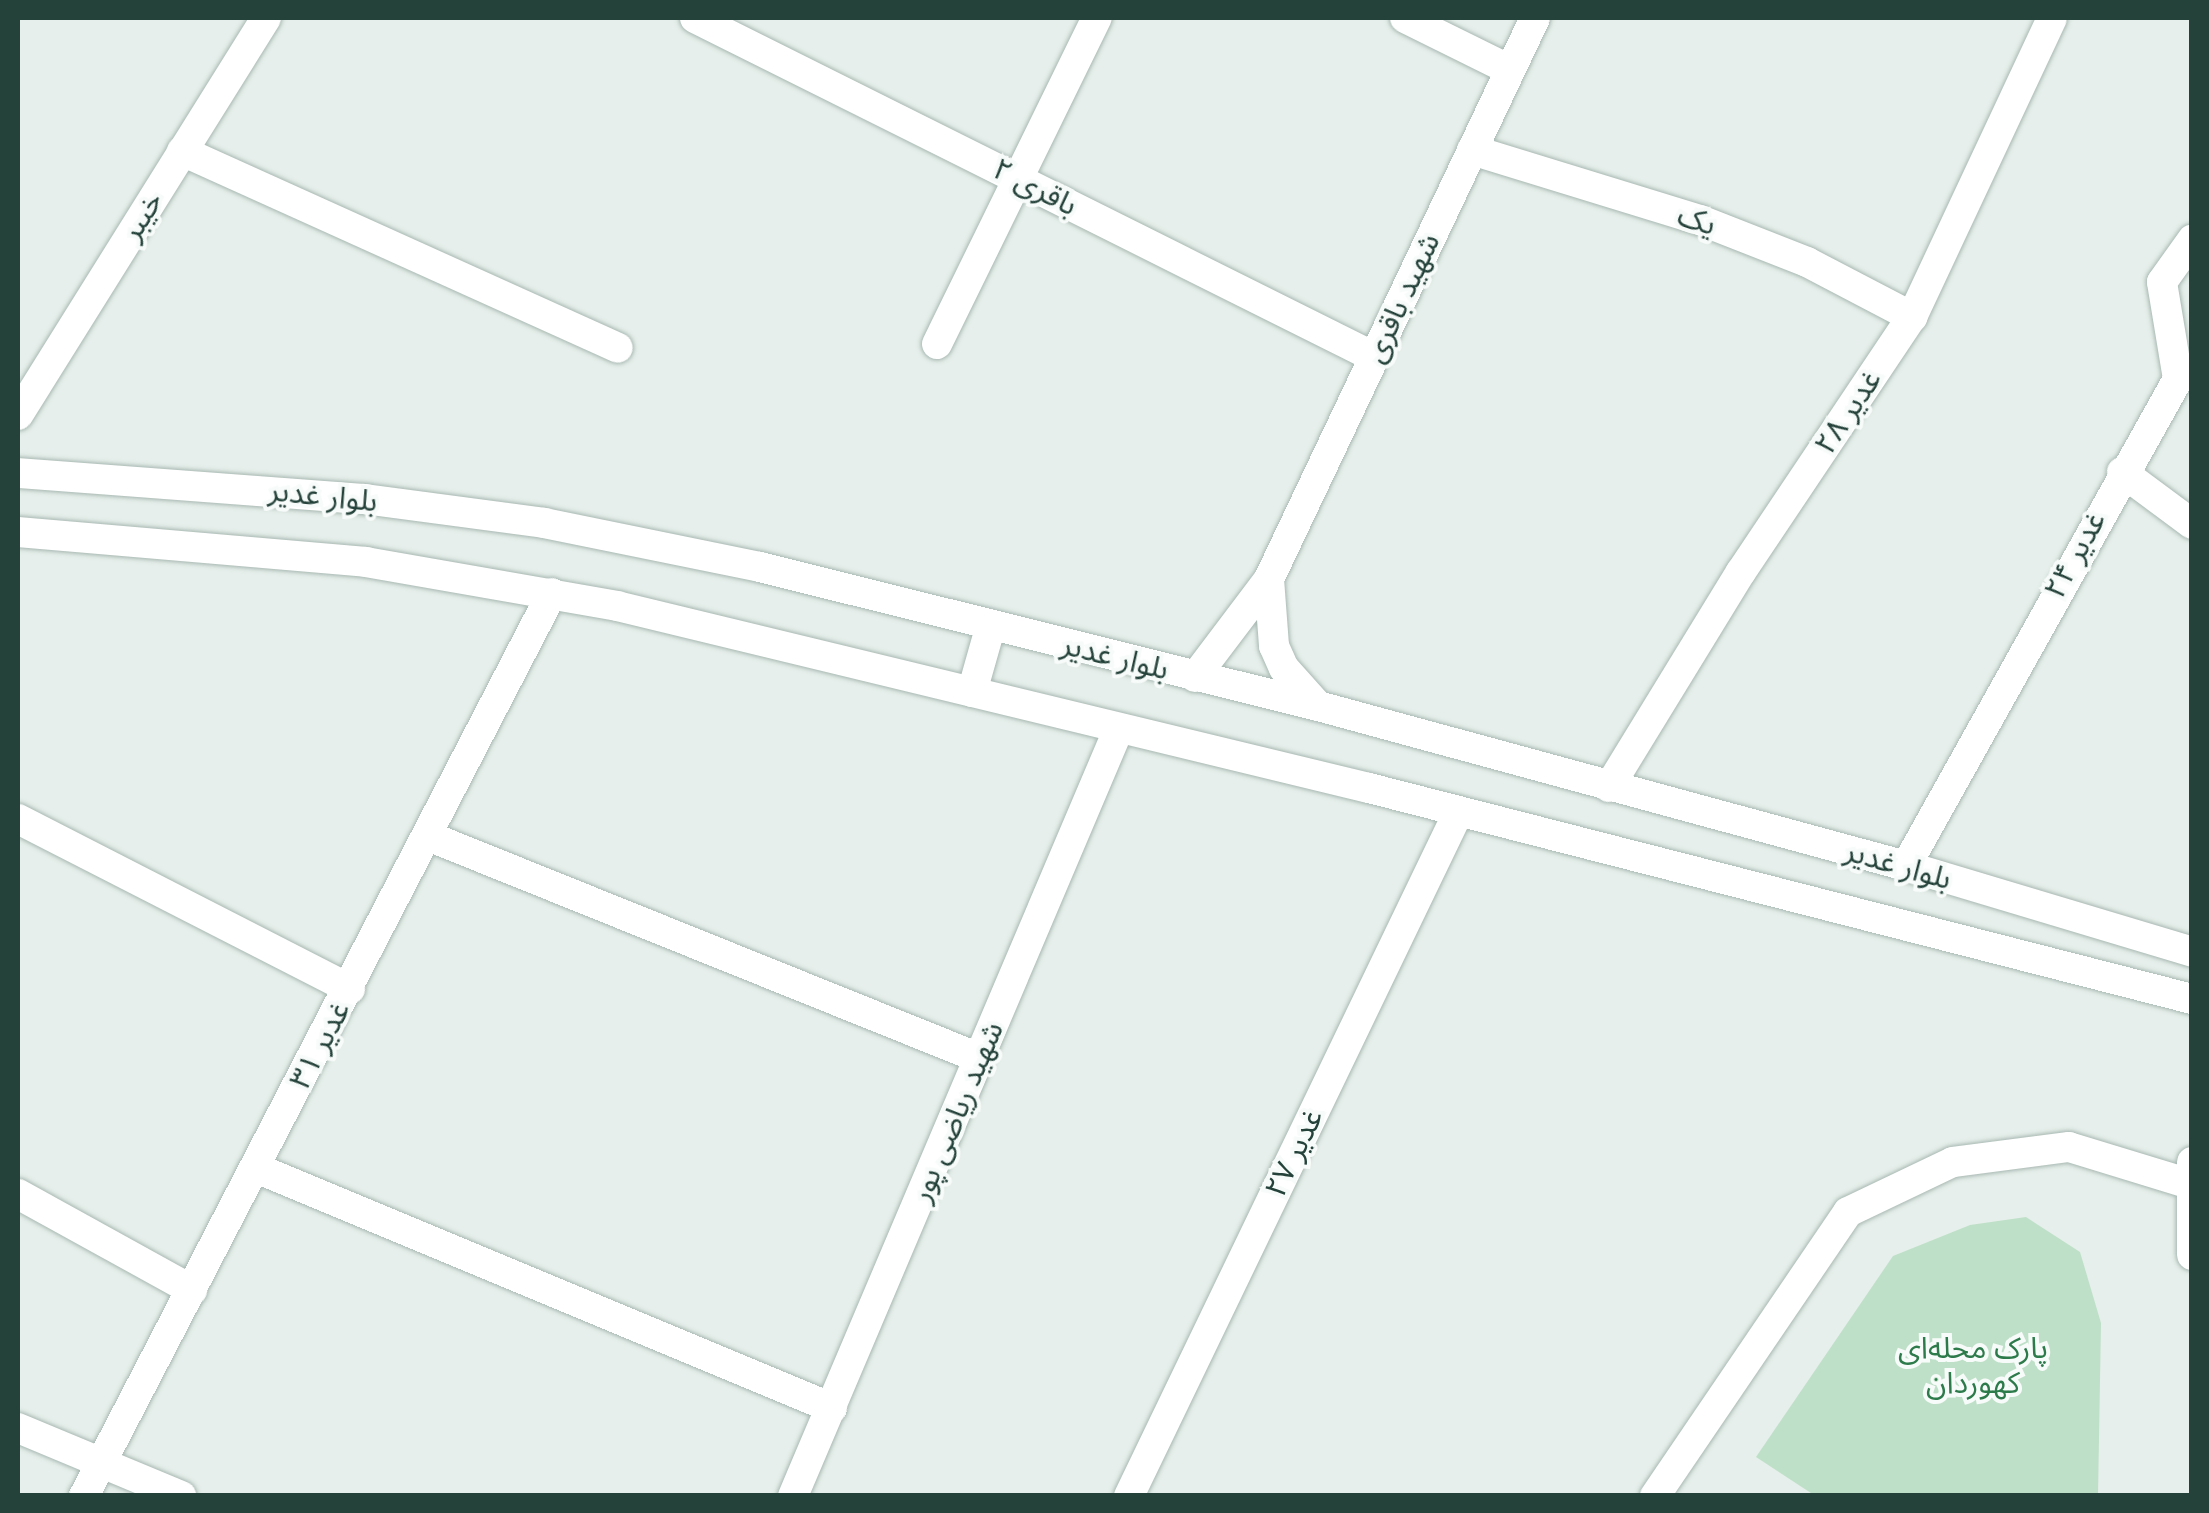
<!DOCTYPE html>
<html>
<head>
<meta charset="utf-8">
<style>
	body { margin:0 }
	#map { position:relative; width:2209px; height:1513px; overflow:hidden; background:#e6efeb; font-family:"Space Grotesk","Noto Sans Arabic",sans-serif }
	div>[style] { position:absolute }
	.green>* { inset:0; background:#bfe0c8 }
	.roads { filter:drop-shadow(0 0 2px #a8b8b2) drop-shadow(0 0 2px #a8b8b2) }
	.minor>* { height:30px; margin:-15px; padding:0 15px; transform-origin:15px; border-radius:15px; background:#fff }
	span { translate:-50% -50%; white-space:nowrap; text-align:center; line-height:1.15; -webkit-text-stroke:8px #f7fbf9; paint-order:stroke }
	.street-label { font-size:30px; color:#24423a }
	.park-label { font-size:30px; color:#2d7a4b }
	.frame { position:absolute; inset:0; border:20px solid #24423a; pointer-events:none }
</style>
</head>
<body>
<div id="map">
	<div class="green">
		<i style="clip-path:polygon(2026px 1217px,2080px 1252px,2101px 1323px,2098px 1495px,1814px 1495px,1756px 1457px,1893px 1256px,1970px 1225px)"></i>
	</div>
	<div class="roads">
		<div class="minor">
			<i style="left:695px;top:18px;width:759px;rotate:26.53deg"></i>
			<i style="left:1405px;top:18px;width:117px;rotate:26.3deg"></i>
			<i style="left:1472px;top:150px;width:239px;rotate:17.1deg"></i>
			<i style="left:1700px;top:220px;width:115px;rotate:21.4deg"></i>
			<i style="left:1807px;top:262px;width:119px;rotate:27.6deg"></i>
			<i style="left:182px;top:151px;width:478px;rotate:24.3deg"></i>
			<i style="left:937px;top:344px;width:363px;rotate:-63.9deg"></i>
			<i style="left:18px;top:415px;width:468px;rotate:-58deg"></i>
			<i style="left:2122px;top:472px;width:87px;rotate:36.6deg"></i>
			<i style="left:18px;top:473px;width:348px;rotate:4.3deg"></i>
			<i style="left:365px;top:499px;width:181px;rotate:7.6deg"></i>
			<i style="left:544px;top:523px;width:220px;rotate:11.5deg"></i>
			<i style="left:760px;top:567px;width:575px;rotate:13.99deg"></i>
			<i style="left:1318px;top:706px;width:609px;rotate:15.22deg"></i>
			<i style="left:1906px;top:866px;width:299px;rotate:16.7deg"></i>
			<i style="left:18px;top:532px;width:349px;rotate:4.9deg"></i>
			<i style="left:366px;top:562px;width:255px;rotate:9.9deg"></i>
			<i style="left:617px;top:606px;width:774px;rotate:13.61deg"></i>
			<i style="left:1369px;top:788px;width:850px;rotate:14.38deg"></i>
			<i style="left:1269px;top:579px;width:67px;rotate:85.7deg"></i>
			<i style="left:1274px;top:646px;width:24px;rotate:66deg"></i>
			<i style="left:1284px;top:668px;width:51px;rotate:48.2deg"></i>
			<i style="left:1195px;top:677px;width:123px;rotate:-52.9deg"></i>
			<i style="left:1269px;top:579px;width:621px;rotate:-64.63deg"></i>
			<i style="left:972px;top:692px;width:70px;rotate:-74.2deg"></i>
			<i style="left:1609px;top:787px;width:252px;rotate:-58.5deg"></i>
			<i style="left:1741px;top:572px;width:307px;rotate:-56.2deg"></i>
			<i style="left:1912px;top:317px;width:330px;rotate:-64.9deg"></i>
			<i style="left:18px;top:819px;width:373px;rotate:27.1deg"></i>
			<i style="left:428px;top:836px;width:594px;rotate:21.94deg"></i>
			<i style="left:1906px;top:866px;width:558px;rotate:-60.82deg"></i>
			<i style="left:2178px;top:379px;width:98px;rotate:-99.4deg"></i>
			<i style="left:2162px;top:282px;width:52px;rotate:-54.5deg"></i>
			<i style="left:2192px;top:1162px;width:93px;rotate:90deg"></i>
			<i style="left:256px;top:1168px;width:624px;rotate:22.62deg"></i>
			<i style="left:18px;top:1194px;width:199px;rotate:28.9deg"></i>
			<i style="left:18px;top:1428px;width:177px;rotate:22.6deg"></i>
			<i style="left:84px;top:1496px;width:1017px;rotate:-62.6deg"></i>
			<i style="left:793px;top:1496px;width:834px;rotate:-67deg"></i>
			<i style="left:1129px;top:1496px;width:760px;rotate:-64.28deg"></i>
			<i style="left:1655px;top:1496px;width:343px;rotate:-55.8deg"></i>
			<i style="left:1848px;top:1212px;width:116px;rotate:-25.5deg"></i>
			<i style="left:1953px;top:1162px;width:117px;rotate:-7.4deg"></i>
			<i style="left:2069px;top:1147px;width:127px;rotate:17deg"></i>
		</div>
	</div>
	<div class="street-label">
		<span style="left:1035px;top:187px;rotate:27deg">باقری ۲</span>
		<span style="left:142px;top:216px;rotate:-58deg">خیبر</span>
		<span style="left:1697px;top:220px;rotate:19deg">یک</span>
		<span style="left:1402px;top:298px;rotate:-65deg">شهید باقری</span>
		<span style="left:1848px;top:412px;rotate:-56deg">غدیر ۲۸</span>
		<span style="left:323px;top:496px;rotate:6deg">بلوار غدیر</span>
		<span style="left:2075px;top:555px;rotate:-61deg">غدیر ۲۴</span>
		<span style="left:1115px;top:657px;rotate:14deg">بلوار غدیر</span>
		<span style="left:1898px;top:865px;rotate:16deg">بلوار غدیر</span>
		<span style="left:320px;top:1045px;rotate:-62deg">غدیر ۳۱</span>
		<span style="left:957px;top:1112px;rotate:-67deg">شهید ریاضی پور</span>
		<span style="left:1294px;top:1153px;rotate:-64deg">غدیر ۲۷</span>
	</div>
	<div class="park-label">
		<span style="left:1973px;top:1365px">پارک محله‌ای<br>کهوردان</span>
	</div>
	<div class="frame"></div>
</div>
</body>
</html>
